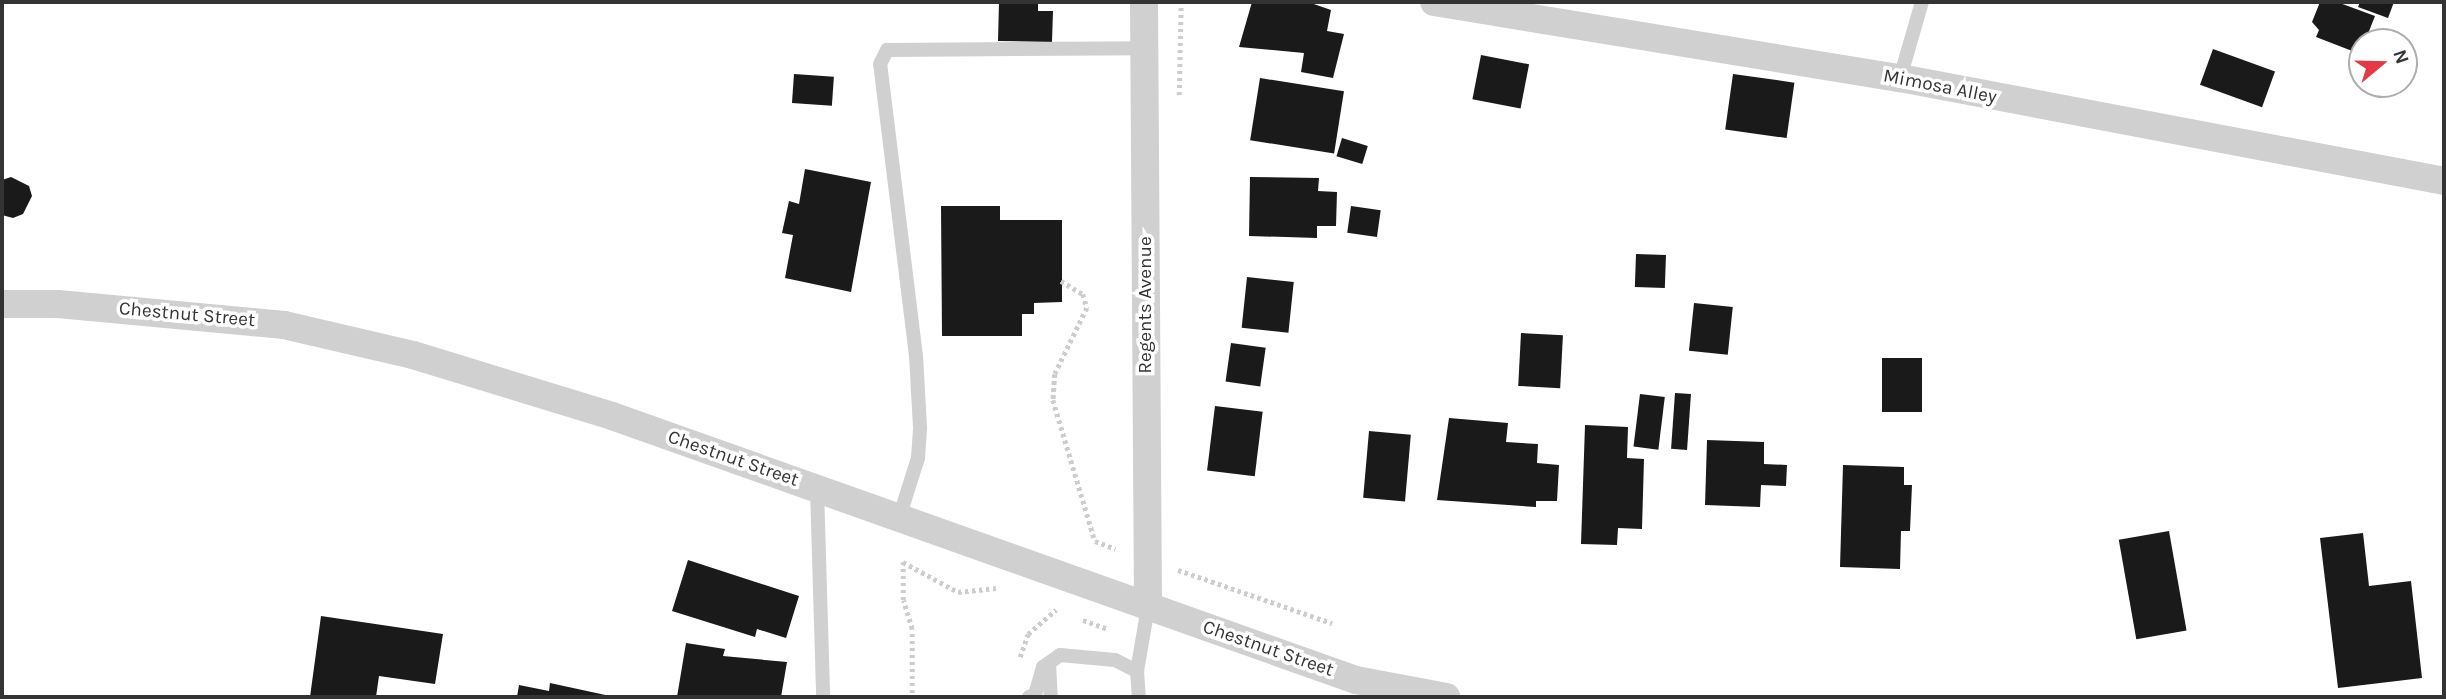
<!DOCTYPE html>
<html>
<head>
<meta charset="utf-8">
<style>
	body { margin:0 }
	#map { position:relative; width:2446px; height:699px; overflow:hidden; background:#fff; font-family:Karla,sans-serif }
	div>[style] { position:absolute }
	.building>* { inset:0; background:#1a1a1a; transform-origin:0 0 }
	.path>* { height:4.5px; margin-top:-2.25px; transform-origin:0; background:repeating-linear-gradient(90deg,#cdcdcd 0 3.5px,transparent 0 7px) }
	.service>* { height:14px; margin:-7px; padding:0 7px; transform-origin:7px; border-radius:7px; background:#d0d0d0 }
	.minor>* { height:28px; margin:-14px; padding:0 14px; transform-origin:14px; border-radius:14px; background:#d0d0d0 }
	span { translate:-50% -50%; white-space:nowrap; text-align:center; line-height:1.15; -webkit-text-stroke:7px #fff; paint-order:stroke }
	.street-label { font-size:19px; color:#333 }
	.frame { position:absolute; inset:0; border:4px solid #333; pointer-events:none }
	.north { position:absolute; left:2348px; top:28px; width:70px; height:70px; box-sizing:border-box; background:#fff; border:2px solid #adadad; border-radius:50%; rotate:71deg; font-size:19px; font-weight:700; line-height:28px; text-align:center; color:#333 }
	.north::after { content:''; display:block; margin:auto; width:24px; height:32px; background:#e63946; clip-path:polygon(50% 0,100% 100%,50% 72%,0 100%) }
</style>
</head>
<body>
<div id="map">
	<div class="building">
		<i style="clip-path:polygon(999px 2px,1038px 2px,1038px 11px,1053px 11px,1052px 42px,998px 41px)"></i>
		<i style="clip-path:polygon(1252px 2px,1308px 2px,1331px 10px,1327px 31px,1344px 34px,1333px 78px,1301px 72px,1304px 53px,1239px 47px)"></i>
		<i style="clip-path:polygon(2320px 2px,2337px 2px,2375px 16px,2360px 54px,2316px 37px,2319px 30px,2312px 22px)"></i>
		<i style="clip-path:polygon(2360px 2px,2394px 2px,2388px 18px,2358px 7px)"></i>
		<i style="left:2213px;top:49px;width:66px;height:38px;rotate:20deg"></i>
		<i style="left:1481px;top:55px;width:49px;height:45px;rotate:11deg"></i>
		<i style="left:794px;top:74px;width:40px;height:29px;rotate:4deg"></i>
		<i style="left:1733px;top:74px;width:62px;height:56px;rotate:8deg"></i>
		<i style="left:1260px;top:78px;width:85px;height:63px;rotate:9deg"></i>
		<i style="left:1342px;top:138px;width:27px;height:19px;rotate:17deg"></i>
		<i style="clip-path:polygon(805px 169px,871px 182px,851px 292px,785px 278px,793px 235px,782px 233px,789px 201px,799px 204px)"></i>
		<i style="clip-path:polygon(11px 177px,29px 186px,32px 196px,23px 214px,13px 218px,2px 215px,2px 180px)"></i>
		<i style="clip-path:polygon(1250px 177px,1319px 178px,1318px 191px,1337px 192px,1336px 226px,1317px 226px,1317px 238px,1249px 236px)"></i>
		<i style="clip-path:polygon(941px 206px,1000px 206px,1000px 220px,1062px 220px,1062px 302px,1034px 303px,1034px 314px,1022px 314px,1022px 336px,942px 336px)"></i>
		<i style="left:1351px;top:206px;width:30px;height:27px;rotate:8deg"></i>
		<i style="left:1636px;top:254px;width:30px;height:33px;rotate:2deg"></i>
		<i style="left:1247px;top:277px;width:47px;height:51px;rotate:6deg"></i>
		<i style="left:1694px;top:303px;width:39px;height:48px;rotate:6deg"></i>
		<i style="left:1521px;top:333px;width:42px;height:53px;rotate:3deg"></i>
		<i style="left:1231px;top:343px;width:35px;height:39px;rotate:8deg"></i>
		<i style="left:1882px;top:358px;width:40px;height:54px"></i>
		<i style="left:1675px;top:393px;width:16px;height:56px;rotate:4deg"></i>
		<i style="left:1640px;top:394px;width:25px;height:53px;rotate:7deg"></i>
		<i style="left:1215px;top:406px;width:48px;height:65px;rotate:7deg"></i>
		<i style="clip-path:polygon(1449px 418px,1508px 423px,1506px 442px,1538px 444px,1537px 463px,1559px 465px,1557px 501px,1536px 501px,1536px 507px,1437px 500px)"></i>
		<i style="clip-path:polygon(1585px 425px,1628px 427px,1627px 458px,1644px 459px,1642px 529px,1618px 528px,1617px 545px,1581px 544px)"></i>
		<i style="left:1369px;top:431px;width:42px;height:67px;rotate:5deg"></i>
		<i style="clip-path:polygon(1707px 440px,1764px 442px,1764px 464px,1787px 465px,1786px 486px,1761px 485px,1760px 507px,1705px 505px)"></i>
		<i style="clip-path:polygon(1843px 465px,1904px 467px,1904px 485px,1912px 485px,1910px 531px,1901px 531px,1900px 569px,1840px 567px)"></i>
		<i style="left:2169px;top:531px;width:101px;height:51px;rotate:80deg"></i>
		<i style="clip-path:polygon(2363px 533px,2369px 586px,2411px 581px,2422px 678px,2338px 688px,2320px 538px)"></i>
		<i style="clip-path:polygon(688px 560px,799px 596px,786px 638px,757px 629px,755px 637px,672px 611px)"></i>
		<i style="clip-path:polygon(321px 616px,443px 634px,435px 684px,379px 676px,376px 697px,310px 697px)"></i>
		<i style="clip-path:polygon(686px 643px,725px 649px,723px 656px,787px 662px,781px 697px,677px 697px)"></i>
		<i style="clip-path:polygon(550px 683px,610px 696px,610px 697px,517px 697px,519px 685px,549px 691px)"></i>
	</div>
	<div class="path">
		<i style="left:1179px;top:95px;width:93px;rotate:-88.8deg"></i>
		<i style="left:1061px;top:281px;width:26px;rotate:31deg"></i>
		<i style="left:1083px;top:294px;width:15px;rotate:74deg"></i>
		<i style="left:1087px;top:308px;width:73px;rotate:115.9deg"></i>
		<i style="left:1055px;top:374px;width:26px;rotate:94deg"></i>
		<i style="left:1053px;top:400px;width:147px;rotate:73.4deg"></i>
		<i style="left:1095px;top:541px;width:22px;rotate:21deg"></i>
		<i style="left:1178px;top:570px;width:163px;rotate:19deg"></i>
		<i style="left:1083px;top:620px;width:27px;rotate:20deg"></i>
		<i style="left:1020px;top:657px;width:24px;rotate:-71deg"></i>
		<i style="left:1028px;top:634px;width:37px;rotate:-41deg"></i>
		<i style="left:912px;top:693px;width:64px;rotate:-90deg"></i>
		<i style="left:912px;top:629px;width:30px;rotate:-107deg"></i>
		<i style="left:903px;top:600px;width:38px;rotate:-90deg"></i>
		<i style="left:903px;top:562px;width:63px;rotate:28.6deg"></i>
		<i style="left:958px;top:592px;width:38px;rotate:-6deg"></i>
	</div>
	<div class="service">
		<i style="left:1900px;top:78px;width:79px;rotate:-73.9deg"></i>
		<i style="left:817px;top:489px;width:208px;rotate:88.3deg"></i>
		<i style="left:899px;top:518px;width:63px;rotate:-72.4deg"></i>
		<i style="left:918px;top:458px;width:31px;rotate:-86deg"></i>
		<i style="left:920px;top:427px;width:71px;rotate:-93.2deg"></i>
		<i style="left:916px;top:356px;width:294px;rotate:-97deg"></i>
		<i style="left:880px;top:64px;width:16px;rotate:-63deg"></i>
		<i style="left:887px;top:50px;width:257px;rotate:-0.4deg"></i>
		<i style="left:1049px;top:663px;width:34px;rotate:87deg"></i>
		<i style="left:1137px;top:671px;width:26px;rotate:86deg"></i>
		<i style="left:1029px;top:697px;width:6px;rotate:-18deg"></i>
		<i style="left:1035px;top:695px;width:29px;rotate:-74deg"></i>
		<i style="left:1043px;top:667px;width:21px;rotate:-35deg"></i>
		<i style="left:1060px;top:655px;width:55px;rotate:5.2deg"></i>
		<i style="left:1115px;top:660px;width:25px;rotate:27deg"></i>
		<i style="left:1137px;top:671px;width:65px;rotate:-80.2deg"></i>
	</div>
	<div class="minor">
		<i style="left:1144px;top:2px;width:605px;rotate:89.62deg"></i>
		<i style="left:1434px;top:2px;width:472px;rotate:9.3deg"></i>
		<i style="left:1900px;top:78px;width:554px;rotate:10.72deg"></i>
		<i style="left:2px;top:304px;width:56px"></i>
		<i style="left:58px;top:304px;width:227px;rotate:5.3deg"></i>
		<i style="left:284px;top:325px;width:132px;rotate:13.1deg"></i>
		<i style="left:413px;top:355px;width:208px;rotate:17deg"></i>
		<i style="left:612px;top:416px;width:789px;rotate:19.54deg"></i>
		<i style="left:1356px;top:680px;width:92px;rotate:10.7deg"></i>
	</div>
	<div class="street-label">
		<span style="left:1940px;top:87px;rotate:11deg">Mimosa Alley</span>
		<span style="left:1146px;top:305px;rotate:-90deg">Regents Avenue</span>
		<span style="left:187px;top:315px;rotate:5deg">Chestnut Street</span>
		<span style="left:733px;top:459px;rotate:19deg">Chestnut Street</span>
		<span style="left:1268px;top:649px;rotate:19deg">Chestnut Street</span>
	</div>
	<div class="frame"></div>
	<div class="north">N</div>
</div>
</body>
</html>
